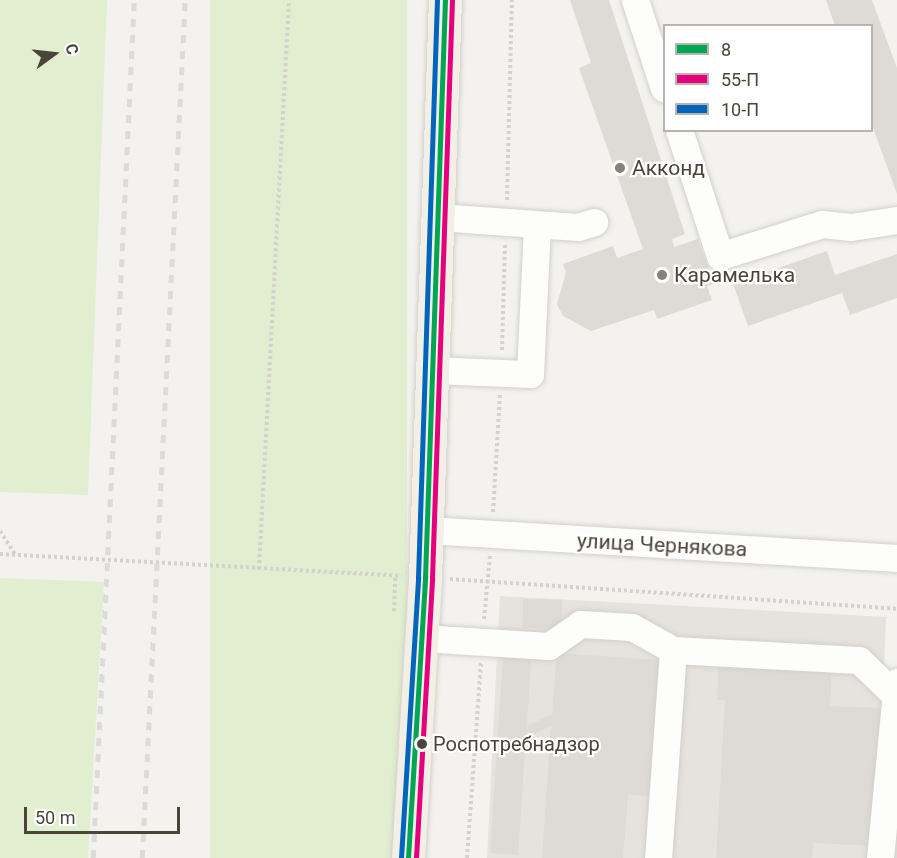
<!DOCTYPE html>
<html>
<head>
<meta charset="utf-8">
<style>
	body { margin:0 }
	#map { position:relative; width:897px; height:858px; overflow:hidden; background:#f4f2ee; font-family:Roboto,sans-serif }
	div>[style] { position:absolute }
	.industrial>* { inset:0; background:#e6e2de }
	.green>* { inset:0; background:#e1eecf; transform-origin:0 0 }
	.building>* { inset:0; background:#dedbd6; transform-origin:0 0 }
	.path>* { height:4px; margin-top:-2px; transform-origin:0; background:repeating-linear-gradient(90deg,#d3d2cc 0 3px,transparent 0 6px) }
	.roads { filter:drop-shadow(0 0 2px #d2d0cb) drop-shadow(0 0 2px #d2d0cb) }
	.minor>* { height:27px; margin:-13.5px; padding:0 13.5px; transform-origin:13.5px; border-radius:13.5px; background:#fdfdfc }
	.major>* { height:33px; margin:-16.5px; padding:0 16.5px; transform-origin:16.5px; border-radius:16.5px; background:#f2efe6 }
	.rail>* { height:4.5px; margin-top:-2.25px; transform-origin:0; background:repeating-linear-gradient(90deg,#dbdbda 0 8px,transparent 0 16px) }
	.bus-1>* { height:4.5px; margin:-2.25px; padding:0 2.25px; transform-origin:2.25px; border-radius:2.25px; background:#00a651 }
	.bus-2>* { height:4.5px; margin:-2.25px; padding:0 2.25px; transform-origin:2.25px; border-radius:2.25px; background:#e5007d }
	.bus-3>* { height:4.5px; margin:-2.25px; padding:0 2.25px; transform-origin:2.25px; border-radius:2.25px; background:#0065bd }
	.dots>* { width:16px; height:16px; translate:-50% -50%; box-sizing:border-box; border:3px solid #fff; border-radius:50% }
	span { translate:-50% -50%; white-space:nowrap; text-align:center; line-height:1.15; -webkit-text-stroke:4.5px #fff; paint-order:stroke }
	.bus-label { font-size:20px; color:#4b4439 }
	.left { translate:0 -50%; text-align:left }
	.poi-label { font-size:21px; color:#4b4439 }
	.street-label { font-size:21px; color:#4b4439 }
	.legend { position:absolute; left:663px; top:24px; width:210px; height:108px; box-sizing:border-box; background:#fff; border:2px solid #b7b4b0; margin:0; padding:8px 10px; list-style:none; font-size:18px; color:#4b4439 }
	.legend li { display:flex; align-items:center; gap:12px; height:30px }
	.legend b { width:30px; border:2px solid #b7b4b0 }
	.north { position:absolute; left:24px; top:24px; width:60px; height:60px; -webkit-text-stroke:4px #fff; paint-order:stroke; rotate:75deg; font-size:16px; font-weight:700; line-height:24px; text-align:center; color:#4b4439 }
	.north::after { content:''; display:block; margin:auto; width:21px; height:27px; background:#4b4439; clip-path:polygon(50% 0,100% 100%,50% 72%,0 100%) }
	.scale { position:absolute; left:24px; top:807px; width:156px; height:27px; box-sizing:border-box; border:3px solid #4b4439; border-top:0; padding-left:8px; font-size:18px; line-height:21px; white-space:nowrap; color:#4b4439; -webkit-text-stroke:4px #fff; paint-order:stroke }
</style>
</head>
<body>
<div id="map">
	<div class="industrial">
		<i style="clip-path:polygon(500px 596px,886px 617px,884px 669px,897px 671px,897px 858px,487px 858px)"></i>
	</div>
	<div class="green">
		<i style="clip-path:polygon(0 0,107px 0,88px 495px,0 492px)"></i>
		<i style="left:210px;top:0;width:197px;height:859px"></i>
		<i style="clip-path:polygon(0 578px,104px 582px,88px 858px,0 858px)"></i>
	</div>
	<div class="building">
		<i style="clip-path:polygon(570px 0,609px 0,685px 234px,672px 239px,674px 247px,698px 239px,714px 284px,707px 286px,712px 300px,657px 319px,654px 310px,591px 331px,563px 316px,557px 304px,566px 272px,563px 264px,613px 246px,617px 258px,643px 249px,579px 68px,591px 63px)"></i>
		<i style="clip-path:polygon(826px 0,872px 0,897px 68px,897px 194px,872px 125px,872px 26px,835px 26px)"></i>
		<i style="clip-path:polygon(827px 251px,835px 275px,897px 254px,897px 298px,850px 315px,842px 293px,748px 326px,733px 284px)"></i>
		<i style="left:523px;top:599px;width:39px;height:29px;rotate:1deg"></i>
		<i style="clip-path:polygon(557px 653px,659px 660px,649px 796px,628px 795px,623px 858px,542px 858px,551px 726px,526px 738px,518px 855px,490px 853px,503px 658px,531px 660px,527px 726px,552px 714px)"></i>
		<i style="clip-path:polygon(719px 661px,832px 667px,830px 706px,882px 708px,875px 846px,813px 843px,812px 858px,716px 858px,725px 700px,717px 700px)"></i>
	</div>
	<div class="path">
		<i style="left:507px;top:200px;width:200px;rotate:-88.6deg"></i>
		<i style="left:502px;top:350px;width:106px;rotate:-88.4deg"></i>
		<i style="left:493px;top:512px;width:118px;rotate:-86.6deg"></i>
		<i style="left:0;top:531px;width:27px;rotate:57deg"></i>
		<i style="left:0;top:554px;width:402px;rotate:3.1deg"></i>
		<i style="left:259px;top:569px;width:570px;rotate:-86.98deg"></i>
		<i style="left:450px;top:579px;width:448px;rotate:3.8deg"></i>
		<i style="left:394px;top:611px;width:35px;rotate:-88deg"></i>
		<i style="left:484px;top:619px;width:64px;rotate:-84.6deg"></i>
		<i style="left:467px;top:858px;width:196px;rotate:-85.9deg"></i>
	</div>
	<div class="roads">
		<div class="minor">
			<i style="left:635px;top:0;width:93px;rotate:71.8deg"></i>
			<i style="left:679px;top:130px;width:133px;rotate:72deg"></i>
			<i style="left:720px;top:256px;width:107px;rotate:-17.4deg"></i>
			<i style="left:822px;top:224px;width:29px;rotate:6deg"></i>
			<i style="left:851px;top:227px;width:47px;rotate:-8.7deg"></i>
			<i style="left:438px;top:217px;width:140px;rotate:4.1deg"></i>
			<i style="left:578px;top:227px;width:17px;rotate:-17deg"></i>
			<i style="left:433px;top:370px;width:97px;rotate:2.4deg"></i>
			<i style="left:530px;top:374px;width:149px;rotate:-87.3deg"></i>
			<i style="left:427px;top:530px;width:471px;rotate:3.4deg"></i>
			<i style="left:421px;top:638px;width:128px;rotate:3.6deg"></i>
			<i style="left:549px;top:646px;width:38px;rotate:-35deg"></i>
			<i style="left:580px;top:624px;width:52px;rotate:3.3deg"></i>
			<i style="left:632px;top:627px;width:47px;rotate:29.3deg"></i>
			<i style="left:673px;top:650px;width:209px;rotate:94.1deg"></i>
			<i style="left:673px;top:650px;width:186px;rotate:3.1deg"></i>
			<i style="left:859px;top:660px;width:49px;rotate:44.2deg"></i>
			<i style="left:880px;top:858px;width:177px;rotate:-84.5deg"></i>
		</div>
		<div class="major">
			<i style="left:408px;top:858px;width:281px;rotate:-86.5deg"></i>
			<i style="left:425px;top:578px;width:578px;rotate:-88.02deg"></i>
		</div>
	</div>
	<div class="rail">
		<i style="left:93px;top:858px;width:859px;rotate:-87.26deg"></i>
		<i style="left:142px;top:858px;width:859px;rotate:-87.13deg"></i>
	</div>
	<div class="bus-1">
		<i style="left:408px;top:858px;width:281px;rotate:-86.5deg"></i>
		<i style="left:425px;top:578px;width:578px;rotate:-88.02deg"></i>
	</div>
	<div class="bus-2">
		<i style="left:416px;top:858px;width:280px;rotate:-86.7deg"></i>
		<i style="left:432px;top:578px;width:578px;rotate:-88.02deg"></i>
	</div>
	<div class="bus-3">
		<i style="left:401px;top:858px;width:281px;rotate:-86.5deg"></i>
		<i style="left:418px;top:578px;width:578px;rotate:-88.12deg"></i>
	</div>
	<div class="dots">
		<i style="left:620px;top:168px;background:#868178"></i>
		<i style="left:662px;top:275px;background:#868178"></i>
		<i style="left:422px;top:744px;background:#4b4439"></i>
	</div>
	<div class="bus-label">
		<span class="left" style="left:433px;top:744px">Роспотребнадзор</span>
	</div>
	<div class="poi-label">
		<span class="left" style="left:632px;top:168px">Акконд</span>
		<span class="left" style="left:674px;top:275px">Карамелька</span>
	</div>
	<div class="street-label">
		<span style="left:662px;top:545px;rotate:3deg">улица Чернякова</span>
	</div>
	<ul class="legend">
	<li><b style="height:8px;background:#00a651"></b>8</li>
	<li><b style="height:8px;background:#e5007d"></b>55-П</li>
	<li><b style="height:8px;background:#0065bd"></b>10-П</li>
	</ul>
	<div class="north">С</div>
	<div class="scale">50 m</div>
</div>
</body>
</html>
